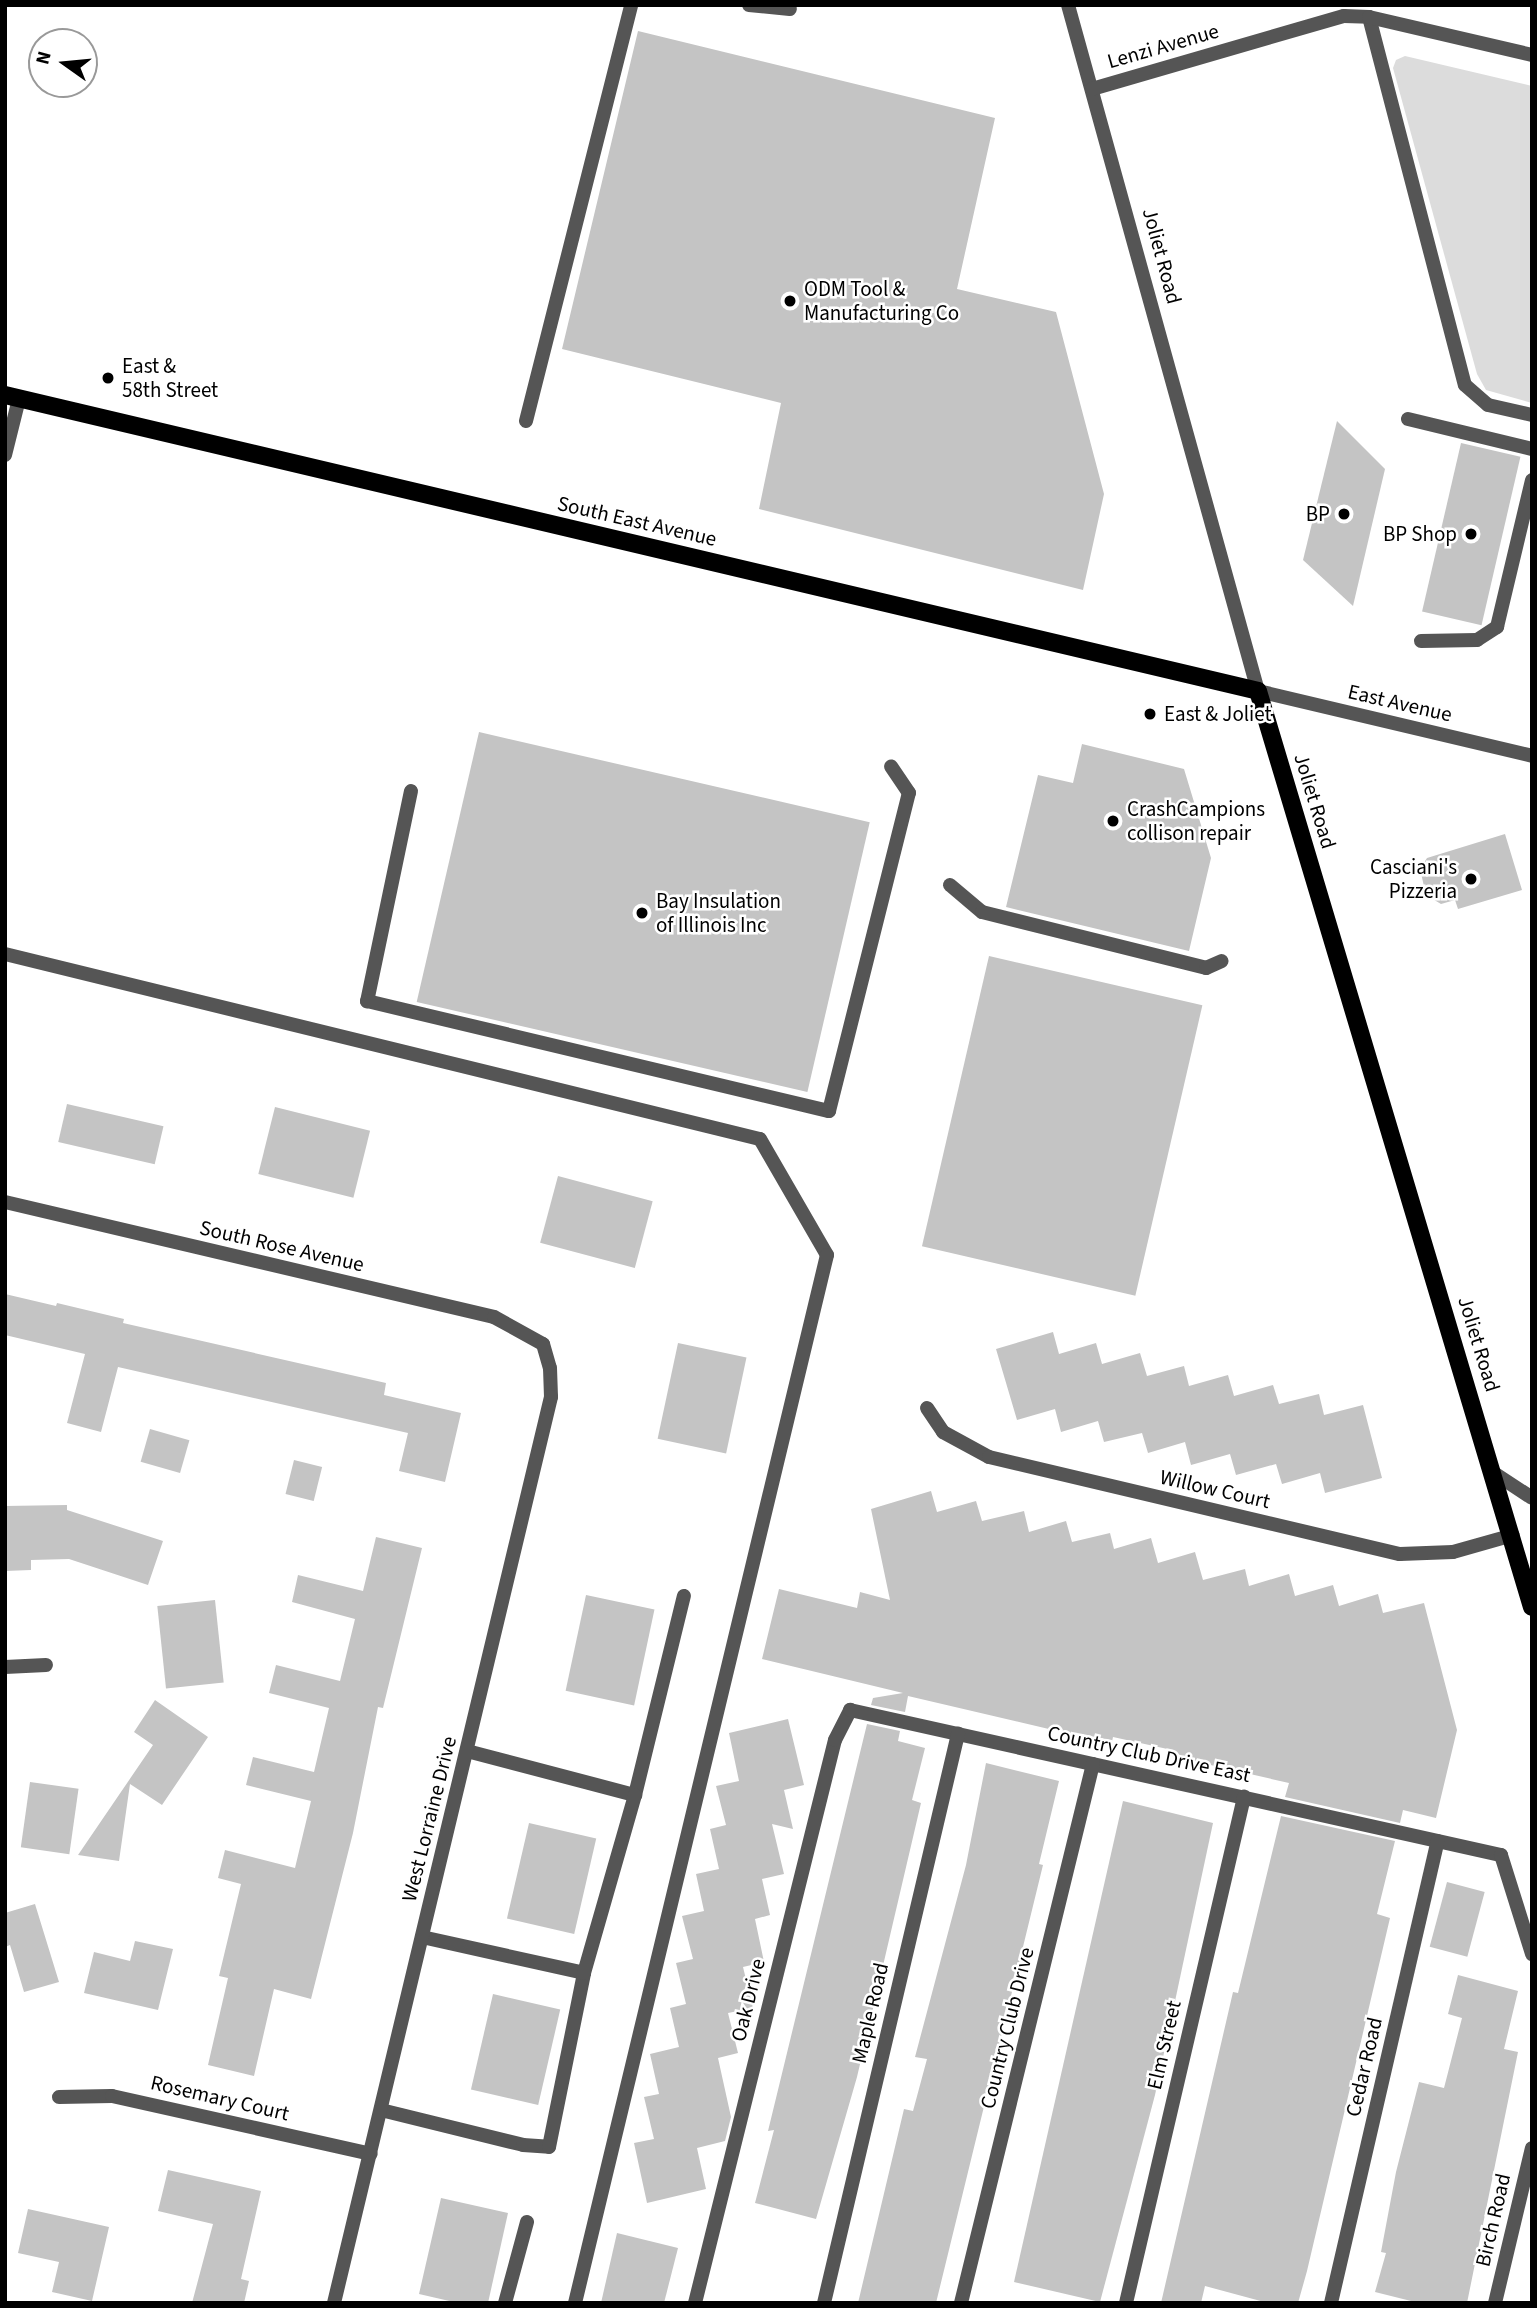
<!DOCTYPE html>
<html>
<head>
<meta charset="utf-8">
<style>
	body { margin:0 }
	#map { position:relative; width:1537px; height:2308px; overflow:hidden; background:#fff; font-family:"Source Sans 3",sans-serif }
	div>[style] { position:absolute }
	.green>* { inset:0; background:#dcdcdc }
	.building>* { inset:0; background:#c4c4c4; transform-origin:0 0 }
	.service>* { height:14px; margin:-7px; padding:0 7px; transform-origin:7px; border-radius:7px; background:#555 }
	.minor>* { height:14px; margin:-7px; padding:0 7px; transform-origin:7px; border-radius:7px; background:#555 }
	.tertiary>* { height:14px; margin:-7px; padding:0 7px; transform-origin:7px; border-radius:7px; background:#555 }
	.primary>* { height:18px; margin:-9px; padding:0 9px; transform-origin:9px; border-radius:9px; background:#000 }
	.dots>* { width:19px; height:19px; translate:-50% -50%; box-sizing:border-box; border:4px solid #fff; border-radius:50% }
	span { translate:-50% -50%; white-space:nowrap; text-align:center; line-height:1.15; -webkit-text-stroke:5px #fff; paint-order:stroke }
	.street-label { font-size:21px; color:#000 }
	.poi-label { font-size:21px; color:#000 }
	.left { translate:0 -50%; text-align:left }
	.right { translate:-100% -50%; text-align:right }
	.frame { position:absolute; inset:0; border:7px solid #000; pointer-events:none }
	.north { position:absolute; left:28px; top:28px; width:70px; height:70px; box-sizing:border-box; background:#fff; border:2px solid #999; border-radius:50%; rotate:285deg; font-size:19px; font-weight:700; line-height:28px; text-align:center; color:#000 }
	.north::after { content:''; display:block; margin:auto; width:24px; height:32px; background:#000; clip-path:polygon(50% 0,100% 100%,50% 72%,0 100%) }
</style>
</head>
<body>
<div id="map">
	<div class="green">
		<i style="clip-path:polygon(1405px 56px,1532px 86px,1532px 403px,1486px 390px,1477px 374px,1393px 68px,1396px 60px)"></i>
	</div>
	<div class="building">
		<i style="clip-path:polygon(638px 31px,995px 118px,957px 289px,1056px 312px,1104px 494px,1083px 590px,759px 509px,781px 403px,562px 349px)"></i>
		<i style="clip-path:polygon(1337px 421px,1385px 469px,1353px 606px,1303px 560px)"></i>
		<i style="left:1461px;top:443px;width:61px;height:173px;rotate:13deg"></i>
		<i style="left:479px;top:732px;width:401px;height:277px;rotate:13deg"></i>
		<i style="clip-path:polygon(1082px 744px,1184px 769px,1211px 858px,1189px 951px,1006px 907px,1038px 775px,1073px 783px)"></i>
		<i style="clip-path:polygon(1505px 834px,1522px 890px,1458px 909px,1455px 900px,1441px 904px,1426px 895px,1420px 869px,1427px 858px)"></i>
		<i style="left:989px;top:956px;width:219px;height:298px;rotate:13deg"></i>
		<i style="left:67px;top:1104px;width:99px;height:39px;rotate:13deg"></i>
		<i style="left:275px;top:1107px;width:98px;height:69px;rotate:14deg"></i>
		<i style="left:558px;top:1176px;width:98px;height:69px;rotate:15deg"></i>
		<i style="clip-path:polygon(5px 1294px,56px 1306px,57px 1303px,124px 1319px,123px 1323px,386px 1383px,384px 1395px,461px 1413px,445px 1482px,399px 1471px,408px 1433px,118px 1367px,101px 1432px,67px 1423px,85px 1354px,5px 1335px)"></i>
		<i style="clip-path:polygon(1053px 1332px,1059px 1354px,1096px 1343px,1102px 1364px,1140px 1353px,1147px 1376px,1184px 1366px,1189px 1386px,1228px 1375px,1234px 1396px,1273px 1385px,1279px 1404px,1319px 1394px,1324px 1415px,1363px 1405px,1382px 1478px,1325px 1493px,1320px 1473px,1282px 1484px,1276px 1464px,1236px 1475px,1230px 1454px,1191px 1465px,1185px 1442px,1148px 1453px,1142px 1433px,1104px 1442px,1098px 1421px,1061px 1432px,1055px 1409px,1017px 1420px,996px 1349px)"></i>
		<i style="left:678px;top:1343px;width:70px;height:98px;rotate:12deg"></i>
		<i style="left:150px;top:1429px;width:41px;height:34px;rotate:16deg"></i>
		<i style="left:294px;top:1460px;width:29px;height:35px;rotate:14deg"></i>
		<i style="clip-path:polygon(931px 1491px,937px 1512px,976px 1501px,982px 1521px,1024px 1511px,1029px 1532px,1066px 1521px,1072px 1542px,1110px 1533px,1114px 1549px,1151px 1538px,1158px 1563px,1195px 1552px,1203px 1580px,1245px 1569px,1249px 1586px,1289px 1574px,1295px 1596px,1333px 1585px,1339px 1606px,1378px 1594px,1383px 1613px,1424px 1603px,1457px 1730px,1436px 1818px,1403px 1810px,1400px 1823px,1285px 1797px,1289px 1783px,1171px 1756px,1172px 1750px,1113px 1737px,1112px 1742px,1070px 1734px,908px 1696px,905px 1712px,871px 1705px,873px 1698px,903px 1693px,762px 1659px,779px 1589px,857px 1608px,860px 1592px,890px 1600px,871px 1509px)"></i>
		<i style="clip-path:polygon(67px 1505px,67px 1510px,163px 1541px,148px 1585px,69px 1559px,31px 1560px,31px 1570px,5px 1571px,5px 1506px)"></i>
		<i style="clip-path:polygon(376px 1537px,422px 1548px,383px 1708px,378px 1707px,353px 1833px,311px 1999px,274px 1989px,254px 2076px,208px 2065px,228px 1978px,219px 1976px,241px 1884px,218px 1878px,225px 1850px,295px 1868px,311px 1801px,246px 1785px,253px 1757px,314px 1772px,329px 1708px,269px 1693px,276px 1665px,340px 1681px,355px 1619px,292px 1602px,298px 1575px,363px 1591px)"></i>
		<i style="left:586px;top:1595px;width:70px;height:98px;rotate:12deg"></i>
		<i style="left:215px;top:1600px;width:83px;height:58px;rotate:84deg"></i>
		<i style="clip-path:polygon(155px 1700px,208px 1737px,162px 1805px,130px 1784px,119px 1861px,78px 1855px,153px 1745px,134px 1732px)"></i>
		<i style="clip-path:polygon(788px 1719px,804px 1785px,784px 1790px,793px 1829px,772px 1824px,784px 1874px,762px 1879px,770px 1915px,755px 1919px,764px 1962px,743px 1967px,753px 2008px,728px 2013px,738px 2053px,718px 2058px,731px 2117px,725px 2141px,697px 2148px,706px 2189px,647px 2203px,634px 2143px,654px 2139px,644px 2097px,659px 2094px,650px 2054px,679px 2047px,670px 2008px,686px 2004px,676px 1963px,693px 1959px,682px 1916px,704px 1911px,696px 1874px,719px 1869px,710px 1829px,726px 1825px,716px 1786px,739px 1781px,729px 1733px)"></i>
		<i style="clip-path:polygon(867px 1724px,900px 1731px,898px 1741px,925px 1748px,912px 1800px,921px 1803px,857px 2077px,816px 2219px,755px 2203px,774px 2130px,768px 2131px)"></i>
		<i style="clip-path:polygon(986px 1763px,1059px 1781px,1039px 1864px,1043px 1865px,936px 2303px,858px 2303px,904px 2109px,913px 2111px,927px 2059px,915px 2057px,966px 1865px)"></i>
		<i style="left:30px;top:1782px;width:49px;height:66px;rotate:8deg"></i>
		<i style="clip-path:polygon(1123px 1801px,1213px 1823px,1155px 2095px,1100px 2302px,1014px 2282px)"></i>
		<i style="clip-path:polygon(1281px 1816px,1395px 1841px,1377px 1914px,1390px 1918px,1307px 2271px,1298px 2303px,1268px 2303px,1205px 2286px,1201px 2303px,1161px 2303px,1233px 1992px,1238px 1993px)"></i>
		<i style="left:529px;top:1823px;width:69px;height:98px;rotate:13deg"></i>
		<i style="left:1447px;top:1882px;width:39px;height:67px;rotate:15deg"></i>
		<i style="clip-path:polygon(35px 1904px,59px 1982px,24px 1992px,10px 1945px,5px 1947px,5px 1913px)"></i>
		<i style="clip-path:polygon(135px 1941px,173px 1949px,158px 2010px,84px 1993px,94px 1952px,130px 1961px)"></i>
		<i style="clip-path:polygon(1458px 1975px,1518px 1991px,1504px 2049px,1518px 2052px,1467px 2303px,1419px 2303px,1375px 2292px,1386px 2253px,1381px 2252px,1396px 2172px,1419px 2082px,1444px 2088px,1462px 2018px,1448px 2014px)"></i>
		<i style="left:493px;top:1994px;width:69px;height:98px;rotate:13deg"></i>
		<i style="clip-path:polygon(168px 2170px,261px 2191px,241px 2279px,249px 2281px,244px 2303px,192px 2303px,213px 2224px,158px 2211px)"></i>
		<i style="clip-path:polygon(441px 2198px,508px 2213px,488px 2303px,458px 2303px,419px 2294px)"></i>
		<i style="clip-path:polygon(28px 2209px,109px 2227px,92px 2301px,52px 2292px,59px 2262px,18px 2253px)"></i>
		<i style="clip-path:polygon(617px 2233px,678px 2248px,664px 2303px,601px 2303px)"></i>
	</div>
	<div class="service">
		<i style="left:749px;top:5px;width:41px;rotate:5.6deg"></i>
		<i style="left:1369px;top:17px;width:380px;rotate:75.4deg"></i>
		<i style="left:1465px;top:385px;width:30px;rotate:41deg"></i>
		<i style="left:1488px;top:405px;width:45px;rotate:12.8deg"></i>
		<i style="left:1408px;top:419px;width:128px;rotate:13.6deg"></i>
		<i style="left:526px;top:421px;width:429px;rotate:-75.8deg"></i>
		<i style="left:1421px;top:641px;width:56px;rotate:-1deg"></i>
		<i style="left:1477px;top:640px;width:24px;rotate:-33deg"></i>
		<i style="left:1497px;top:627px;width:151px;rotate:-76.6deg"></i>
		<i style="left:411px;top:791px;width:215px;rotate:101.8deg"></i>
		<i style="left:367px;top:1001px;width:475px;rotate:13.4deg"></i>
		<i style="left:829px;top:1111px;width:328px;rotate:-75.9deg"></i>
		<i style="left:909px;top:793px;width:32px;rotate:-124deg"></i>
		<i style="left:950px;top:885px;width:42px;rotate:40.2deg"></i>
		<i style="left:982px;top:912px;width:231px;rotate:14deg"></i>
		<i style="left:1206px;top:968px;width:17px;rotate:-24deg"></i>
		<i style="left:5px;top:954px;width:777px;rotate:13.77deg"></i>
		<i style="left:760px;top:1139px;width:134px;rotate:60deg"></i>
		<i style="left:827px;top:1255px;width:1078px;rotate:103.52deg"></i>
		<i style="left:1494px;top:1473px;width:45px;rotate:33.3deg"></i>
		<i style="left:467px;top:1751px;width:174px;rotate:14.7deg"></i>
		<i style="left:635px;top:1795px;width:205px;rotate:-76.2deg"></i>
		<i style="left:422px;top:1937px;width:166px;rotate:12.5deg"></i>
		<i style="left:381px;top:2110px;width:146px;rotate:13.8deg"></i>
		<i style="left:523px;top:2145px;width:26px;rotate:4deg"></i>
		<i style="left:549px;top:2147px;width:177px;rotate:-78.6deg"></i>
		<i style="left:584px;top:1973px;width:185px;rotate:-74deg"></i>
		<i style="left:505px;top:2303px;width:84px;rotate:-74.8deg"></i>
	</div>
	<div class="minor">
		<i style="left:1068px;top:5px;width:712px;rotate:74.52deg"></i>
		<i style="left:1092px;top:89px;width:262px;rotate:-16.2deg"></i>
		<i style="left:1344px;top:16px;width:25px;rotate:2deg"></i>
		<i style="left:1369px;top:17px;width:167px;rotate:13.1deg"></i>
		<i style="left:5px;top:455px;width:58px;rotate:-76deg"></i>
		<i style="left:5px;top:1202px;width:502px;rotate:13.23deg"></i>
		<i style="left:494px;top:1317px;width:56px;rotate:28.9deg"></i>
		<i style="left:543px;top:1344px;width:25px;rotate:74deg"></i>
		<i style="left:550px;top:1368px;width:29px;rotate:88deg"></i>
		<i style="left:551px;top:1397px;width:932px;rotate:103.47deg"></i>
		<i style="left:927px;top:1408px;width:29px;rotate:56deg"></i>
		<i style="left:943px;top:1432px;width:52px;rotate:28.5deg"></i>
		<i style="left:989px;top:1457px;width:422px;rotate:13.3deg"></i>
		<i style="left:1400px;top:1554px;width:53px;rotate:-2.2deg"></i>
		<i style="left:1453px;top:1552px;width:62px;rotate:-15.8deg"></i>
		<i style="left:5px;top:1667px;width:41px;rotate:-2.8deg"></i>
		<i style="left:59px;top:2097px;width:53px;rotate:-1.1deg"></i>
		<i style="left:112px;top:2096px;width:265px;rotate:12.6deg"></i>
		<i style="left:695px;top:2303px;width:580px;rotate:-76.04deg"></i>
		<i style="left:835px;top:1740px;width:34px;rotate:-63deg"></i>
		<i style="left:850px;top:1710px;width:667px;rotate:12.56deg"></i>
		<i style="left:1501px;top:1855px;width:104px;rotate:72.6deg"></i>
		<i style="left:824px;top:2303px;width:585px;rotate:-76.75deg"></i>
		<i style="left:961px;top:2303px;width:555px;rotate:-76.24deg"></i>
		<i style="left:1126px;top:2303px;width:520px;rotate:-76.87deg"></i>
		<i style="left:1331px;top:2303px;width:474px;rotate:-77deg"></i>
		<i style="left:1495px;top:2303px;width:159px;rotate:-76.6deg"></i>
	</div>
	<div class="tertiary">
		<i style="left:1258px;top:691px;width:282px;rotate:13.3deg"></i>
	</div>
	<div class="primary">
		<i style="left:5px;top:395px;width:1287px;rotate:13.29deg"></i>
		<i style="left:1258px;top:691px;width:956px;rotate:73.35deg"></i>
	</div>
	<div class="dots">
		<i style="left:790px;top:301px;background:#000"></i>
		<i style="left:108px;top:378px;background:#000"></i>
		<i style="left:1344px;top:514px;background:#000"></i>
		<i style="left:1471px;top:534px;background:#000"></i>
		<i style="left:1150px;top:714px;background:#000"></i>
		<i style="left:1113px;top:821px;background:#000"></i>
		<i style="left:1471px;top:879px;background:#000"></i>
		<i style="left:642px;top:913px;background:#000"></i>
	</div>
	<div class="street-label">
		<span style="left:1163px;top:46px;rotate:-16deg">Lenzi Avenue</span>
		<span style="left:1162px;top:256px;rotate:75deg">Joliet Road</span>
		<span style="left:637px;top:521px;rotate:13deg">South East Avenue</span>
		<span style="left:1400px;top:703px;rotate:13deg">East Avenue</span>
		<span style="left:1315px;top:801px;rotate:73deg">Joliet Road</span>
		<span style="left:282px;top:1246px;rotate:13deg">South Rose Avenue</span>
		<span style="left:1479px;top:1344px;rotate:73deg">Joliet Road</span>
		<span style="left:1215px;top:1489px;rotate:13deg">Willow Court</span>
		<span style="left:1149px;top:1754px;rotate:12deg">Country Club Drive East</span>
		<span style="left:429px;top:1819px;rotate:-76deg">West Lorraine Drive</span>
		<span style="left:748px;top:2000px;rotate:-76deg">Oak Drive</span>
		<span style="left:870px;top:2013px;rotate:-77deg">Maple Road</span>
		<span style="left:1007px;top:2028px;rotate:-76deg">Country Club Drive</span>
		<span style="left:1164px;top:2045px;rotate:-77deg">Elm Street</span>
		<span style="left:1364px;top:2067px;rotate:-77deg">Cedar Road</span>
		<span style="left:220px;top:2098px;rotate:13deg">Rosemary Court</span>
		<span style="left:1493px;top:2220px;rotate:-77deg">Birch Road</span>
	</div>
	<div class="poi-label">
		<span class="left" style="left:804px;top:301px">ODM Tool &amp;<br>Manufacturing Co</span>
		<span class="left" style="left:122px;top:378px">East &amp;<br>58th Street</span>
		<span class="right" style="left:1330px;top:514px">BP</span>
		<span class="right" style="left:1457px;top:534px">BP Shop</span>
		<span class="left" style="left:1164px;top:714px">East &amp; Joliet</span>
		<span class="left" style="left:1127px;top:821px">CrashCampions<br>collison repair</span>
		<span class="right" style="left:1457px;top:879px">Casciani's<br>Pizzeria</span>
		<span class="left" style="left:656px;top:913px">Bay Insulation<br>of Illinois Inc</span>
	</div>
	<div class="frame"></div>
	<div class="north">N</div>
</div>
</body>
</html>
